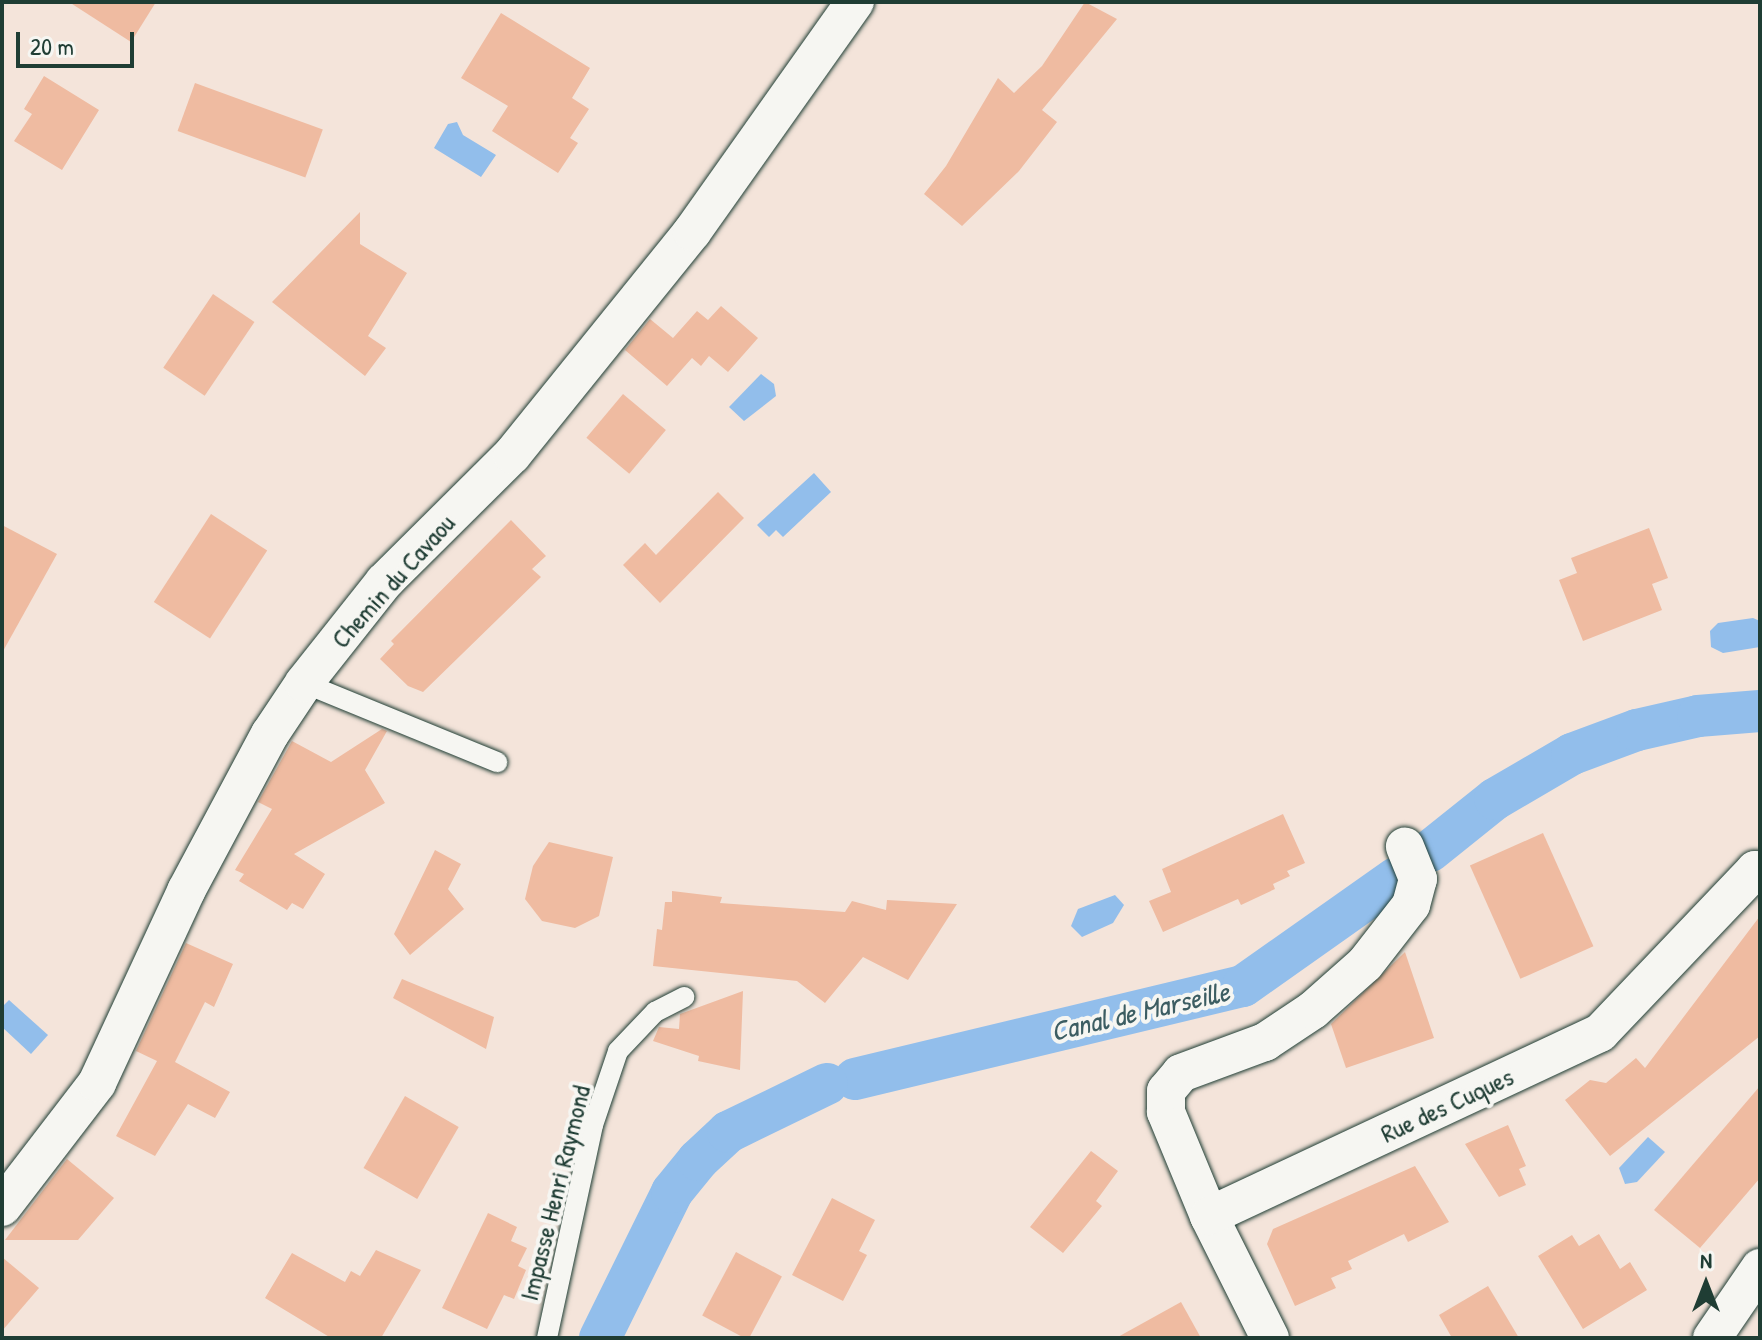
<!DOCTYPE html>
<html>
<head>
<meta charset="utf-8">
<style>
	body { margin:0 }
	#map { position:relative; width:1762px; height:1340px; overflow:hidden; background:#f4e4da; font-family:"Patrick Hand",sans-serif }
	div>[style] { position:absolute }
	.water>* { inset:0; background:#92beeb }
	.canal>* { height:42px; margin:-21px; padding:0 21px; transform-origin:21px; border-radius:21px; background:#92beeb }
	.building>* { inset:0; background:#efbba1; transform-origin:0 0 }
	.roads { filter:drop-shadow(0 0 2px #1f3d34) drop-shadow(0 0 2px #1f3d34) }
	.service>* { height:20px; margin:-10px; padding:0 10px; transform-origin:10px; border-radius:10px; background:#f6f6f2 }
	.minor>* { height:38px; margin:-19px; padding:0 19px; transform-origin:19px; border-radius:19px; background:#f6f6f2 }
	span { translate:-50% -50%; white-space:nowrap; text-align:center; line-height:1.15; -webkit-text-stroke:8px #f6f6f2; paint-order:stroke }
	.street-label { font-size:26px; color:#1f3d34 }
	.water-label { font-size:28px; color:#3c5d62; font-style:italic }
	.frame { position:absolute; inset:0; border:4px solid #1f3d34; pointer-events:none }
	.north { position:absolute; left:1666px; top:1244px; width:80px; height:80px; -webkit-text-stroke:6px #f6f6f2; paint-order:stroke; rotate:0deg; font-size:22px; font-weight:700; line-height:32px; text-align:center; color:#1f3d34 }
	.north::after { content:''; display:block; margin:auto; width:28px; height:36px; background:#1f3d34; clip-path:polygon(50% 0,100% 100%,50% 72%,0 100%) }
	.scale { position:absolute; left:16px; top:32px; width:118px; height:36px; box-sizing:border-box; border:4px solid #1f3d34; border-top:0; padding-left:10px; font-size:24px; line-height:28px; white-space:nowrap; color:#1f3d34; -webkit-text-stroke:6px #f6f6f2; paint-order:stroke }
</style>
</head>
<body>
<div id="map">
	<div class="water">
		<i style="clip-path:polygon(457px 122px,463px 135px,496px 155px,481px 177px,434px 148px,448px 124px)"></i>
		<i style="clip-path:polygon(761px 374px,774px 384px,776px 396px,744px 421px,729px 407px)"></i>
		<i style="clip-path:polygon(814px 473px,831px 492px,783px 537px,776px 530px,769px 537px,757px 525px)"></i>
		<i style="clip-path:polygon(1753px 618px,1760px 621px,1760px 647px,1723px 653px,1711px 647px,1710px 631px,1718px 623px)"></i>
		<i style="clip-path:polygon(1115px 895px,1124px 905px,1113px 923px,1082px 937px,1071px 926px,1078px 909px)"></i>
		<i style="clip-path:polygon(9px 1000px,48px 1035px,31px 1054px,2px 1027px,2px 1007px)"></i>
		<i style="clip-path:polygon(1648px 1137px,1665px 1152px,1637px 1182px,1625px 1184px,1619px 1168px)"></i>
	</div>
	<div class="canal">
		<i style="left:1430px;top:851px;width:83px;rotate:-38.7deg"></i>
		<i style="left:1495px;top:799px;width:89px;rotate:-30.3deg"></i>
		<i style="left:1572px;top:754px;width:69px;rotate:-20.3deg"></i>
		<i style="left:1637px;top:730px;width:63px;rotate:-12.9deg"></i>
		<i style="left:1698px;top:716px;width:62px;rotate:-4.6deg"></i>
		<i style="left:855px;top:1079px;width:399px;rotate:-13.5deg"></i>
		<i style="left:1243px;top:986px;width:187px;rotate:-35.2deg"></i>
		<i style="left:600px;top:1338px;width:163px;rotate:-63.7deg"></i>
		<i style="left:672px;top:1192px;width:41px;rotate:-50.9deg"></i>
		<i style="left:698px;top:1160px;width:41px;rotate:-43deg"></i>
		<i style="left:728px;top:1132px;width:110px;rotate:-25.9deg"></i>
	</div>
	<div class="building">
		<i style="clip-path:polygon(69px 2px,156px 2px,131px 42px)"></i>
		<i style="clip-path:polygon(1085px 2px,1117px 19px,1042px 110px,1057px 122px,1019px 171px,962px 226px,924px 194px,946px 166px,998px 78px,1014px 93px,1042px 66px)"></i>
		<i style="clip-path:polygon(501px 13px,590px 68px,572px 98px,589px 109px,570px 138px,578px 143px,558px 173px,492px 131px,508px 106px,461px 78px)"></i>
		<i style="clip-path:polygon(44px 76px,99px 110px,62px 170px,14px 141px,32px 114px,24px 109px)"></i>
		<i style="left:195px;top:83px;width:136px;height:51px;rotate:20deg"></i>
		<i style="clip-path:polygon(360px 212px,360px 244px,407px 273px,368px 336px,386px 348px,365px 376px,272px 302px)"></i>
		<i style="left:213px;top:294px;width:50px;height:89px;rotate:34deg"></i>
		<i style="clip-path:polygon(721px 306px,758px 338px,728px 372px,709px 356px,701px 366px,692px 358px,667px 386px,625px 350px,650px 319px,673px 338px,697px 311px,708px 320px)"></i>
		<i style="left:623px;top:394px;width:56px;height:57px;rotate:40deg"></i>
		<i style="clip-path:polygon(718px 492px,744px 518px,660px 603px,623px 565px,645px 543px,656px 555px)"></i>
		<i style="left:211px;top:514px;width:67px;height:105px;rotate:33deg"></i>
		<i style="clip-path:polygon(511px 520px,546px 556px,532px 569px,541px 577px,423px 692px,408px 686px,380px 659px,394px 644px,391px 641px)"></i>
		<i style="clip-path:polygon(2px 525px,57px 554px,2px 653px)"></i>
		<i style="clip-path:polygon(1649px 528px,1668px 578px,1652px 584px,1662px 610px,1583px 641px,1559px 580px,1577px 573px,1571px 558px)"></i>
		<i style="clip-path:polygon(382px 729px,387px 731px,365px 770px,385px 803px,294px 854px,325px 874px,303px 909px,292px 903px,287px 910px,239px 881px,244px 874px,235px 870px,272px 809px,258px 802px,292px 741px,331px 762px)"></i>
		<i style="clip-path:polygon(1283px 814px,1305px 863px,1287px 871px,1290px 876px,1273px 884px,1275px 889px,1241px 905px,1238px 899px,1163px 932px,1149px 901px,1171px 892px,1162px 869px)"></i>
		<i style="left:1543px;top:833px;width:124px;height:80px;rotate:66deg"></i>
		<i style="clip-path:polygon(549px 842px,613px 857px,599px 916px,575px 928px,542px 921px,525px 899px,533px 866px)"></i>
		<i style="clip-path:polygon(435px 850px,461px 864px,448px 889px,464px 909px,410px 955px,394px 934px)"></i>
		<i style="clip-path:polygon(672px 891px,722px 897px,720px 903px,845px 912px,852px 901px,886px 910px,887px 900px,957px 904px,908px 980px,863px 957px,825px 1003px,797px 981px,653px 966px,657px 929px,662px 930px,665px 902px,672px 902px)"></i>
		<i style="clip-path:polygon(1760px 916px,1760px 1036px,1610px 1156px,1565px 1100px,1590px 1080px,1606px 1083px,1636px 1058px,1645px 1068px)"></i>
		<i style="clip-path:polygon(186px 943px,233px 964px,214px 1007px,205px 1002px,175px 1062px,230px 1092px,215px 1118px,188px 1104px,155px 1156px,116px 1136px,157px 1061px,136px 1051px)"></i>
		<i style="clip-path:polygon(1405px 952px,1434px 1038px,1346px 1068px,1331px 1024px)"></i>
		<i style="clip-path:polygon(402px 979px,494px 1017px,486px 1049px,393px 998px)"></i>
		<i style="clip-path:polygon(743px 991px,740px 1070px,698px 1061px,699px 1056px,653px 1041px,659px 1027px,679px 1029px,680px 1014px)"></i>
		<i style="clip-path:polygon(1760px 1086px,1760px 1178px,1700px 1248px,1654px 1210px)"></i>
		<i style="left:405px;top:1096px;width:62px;height:83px;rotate:30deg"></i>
		<i style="clip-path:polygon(1508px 1125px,1526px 1166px,1519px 1169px,1526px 1185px,1499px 1197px,1465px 1144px)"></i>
		<i style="clip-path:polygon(1091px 1151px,1118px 1171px,1096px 1201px,1102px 1206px,1063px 1253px,1030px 1227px)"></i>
		<i style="clip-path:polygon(67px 1159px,114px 1198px,78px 1240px,5px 1240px)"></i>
		<i style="clip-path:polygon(1415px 1166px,1449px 1222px,1408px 1242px,1404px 1234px,1348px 1261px,1352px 1269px,1331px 1278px,1336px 1288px,1295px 1306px,1267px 1244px,1273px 1229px)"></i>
		<i style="clip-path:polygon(832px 1198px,875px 1220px,859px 1251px,867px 1255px,843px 1301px,792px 1275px)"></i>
		<i style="clip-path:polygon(488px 1213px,517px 1227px,511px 1241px,527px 1248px,518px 1266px,526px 1270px,514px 1299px,504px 1295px,487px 1329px,442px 1308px)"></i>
		<i style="clip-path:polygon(1599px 1234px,1620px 1269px,1630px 1262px,1647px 1290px,1583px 1329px,1538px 1256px,1572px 1235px,1579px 1246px)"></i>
		<i style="clip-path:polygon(376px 1250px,421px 1270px,381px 1338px,331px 1338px,265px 1298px,292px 1253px,345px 1282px,351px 1271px,360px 1276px)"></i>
		<i style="left:736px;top:1252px;width:52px;height:72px;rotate:28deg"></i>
		<i style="clip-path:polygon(2px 1257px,39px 1288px,2px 1331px)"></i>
		<i style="clip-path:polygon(1488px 1286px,1519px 1338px,1452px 1338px,1439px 1315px)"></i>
		<i style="clip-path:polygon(1181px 1302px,1201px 1338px,1116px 1338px)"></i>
	</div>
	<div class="roads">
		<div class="service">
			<i style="left:304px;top:683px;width:209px;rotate:22.3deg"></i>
			<i style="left:547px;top:1338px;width:218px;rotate:-77.8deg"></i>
			<i style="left:593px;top:1125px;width:78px;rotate:-71.3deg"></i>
			<i style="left:618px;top:1051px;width:54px;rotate:-46.5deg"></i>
			<i style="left:655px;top:1012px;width:33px;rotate:-27deg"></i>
		</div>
		<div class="minor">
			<i style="left:2px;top:1207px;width:156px;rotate:-52.5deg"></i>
			<i style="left:97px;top:1083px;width:212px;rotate:-65.1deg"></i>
			<i style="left:186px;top:891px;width:178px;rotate:-61.9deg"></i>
			<i style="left:270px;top:734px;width:61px;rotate:-56.3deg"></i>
			<i style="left:304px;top:683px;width:129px;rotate:-51.6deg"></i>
			<i style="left:384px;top:582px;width:180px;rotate:-44.8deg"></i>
			<i style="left:512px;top:455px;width:287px;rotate:-51.1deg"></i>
			<i style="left:692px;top:232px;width:282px;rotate:-54.7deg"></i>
			<i style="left:1209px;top:1216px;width:113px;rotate:-112.5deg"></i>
			<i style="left:1166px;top:1112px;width:21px;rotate:-90deg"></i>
			<i style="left:1166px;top:1091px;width:23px;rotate:-50deg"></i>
			<i style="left:1181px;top:1073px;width:90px;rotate:-20.3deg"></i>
			<i style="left:1265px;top:1042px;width:58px;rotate:-33.7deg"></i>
			<i style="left:1313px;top:1010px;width:69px;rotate:-41.5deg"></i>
			<i style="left:1365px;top:964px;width:75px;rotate:-52.1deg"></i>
			<i style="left:1411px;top:905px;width:27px;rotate:-75deg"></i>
			<i style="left:1418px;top:879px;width:35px;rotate:-112deg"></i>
			<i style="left:1270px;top:1338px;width:136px;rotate:-116.6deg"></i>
			<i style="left:1209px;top:1216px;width:432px;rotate:-25.1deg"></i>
			<i style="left:1600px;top:1033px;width:225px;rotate:-46.4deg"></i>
			<i style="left:1755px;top:870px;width:6px;rotate:31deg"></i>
			<i style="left:1712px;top:1338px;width:85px;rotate:-55.6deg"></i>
		</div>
	</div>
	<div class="street-label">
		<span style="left:393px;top:581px;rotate:-48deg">Chemin du Cavaou</span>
		<span style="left:1447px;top:1105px;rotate:-25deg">Rue des Cuques</span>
		<span style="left:555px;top:1193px;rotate:-76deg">Impasse Henri Raymond</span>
	</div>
	<div class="water-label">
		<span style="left:1140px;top:1011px;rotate:-13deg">Canal de Marseille</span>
	</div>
	<div class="frame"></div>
	<div class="north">N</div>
	<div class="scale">20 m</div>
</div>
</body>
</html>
